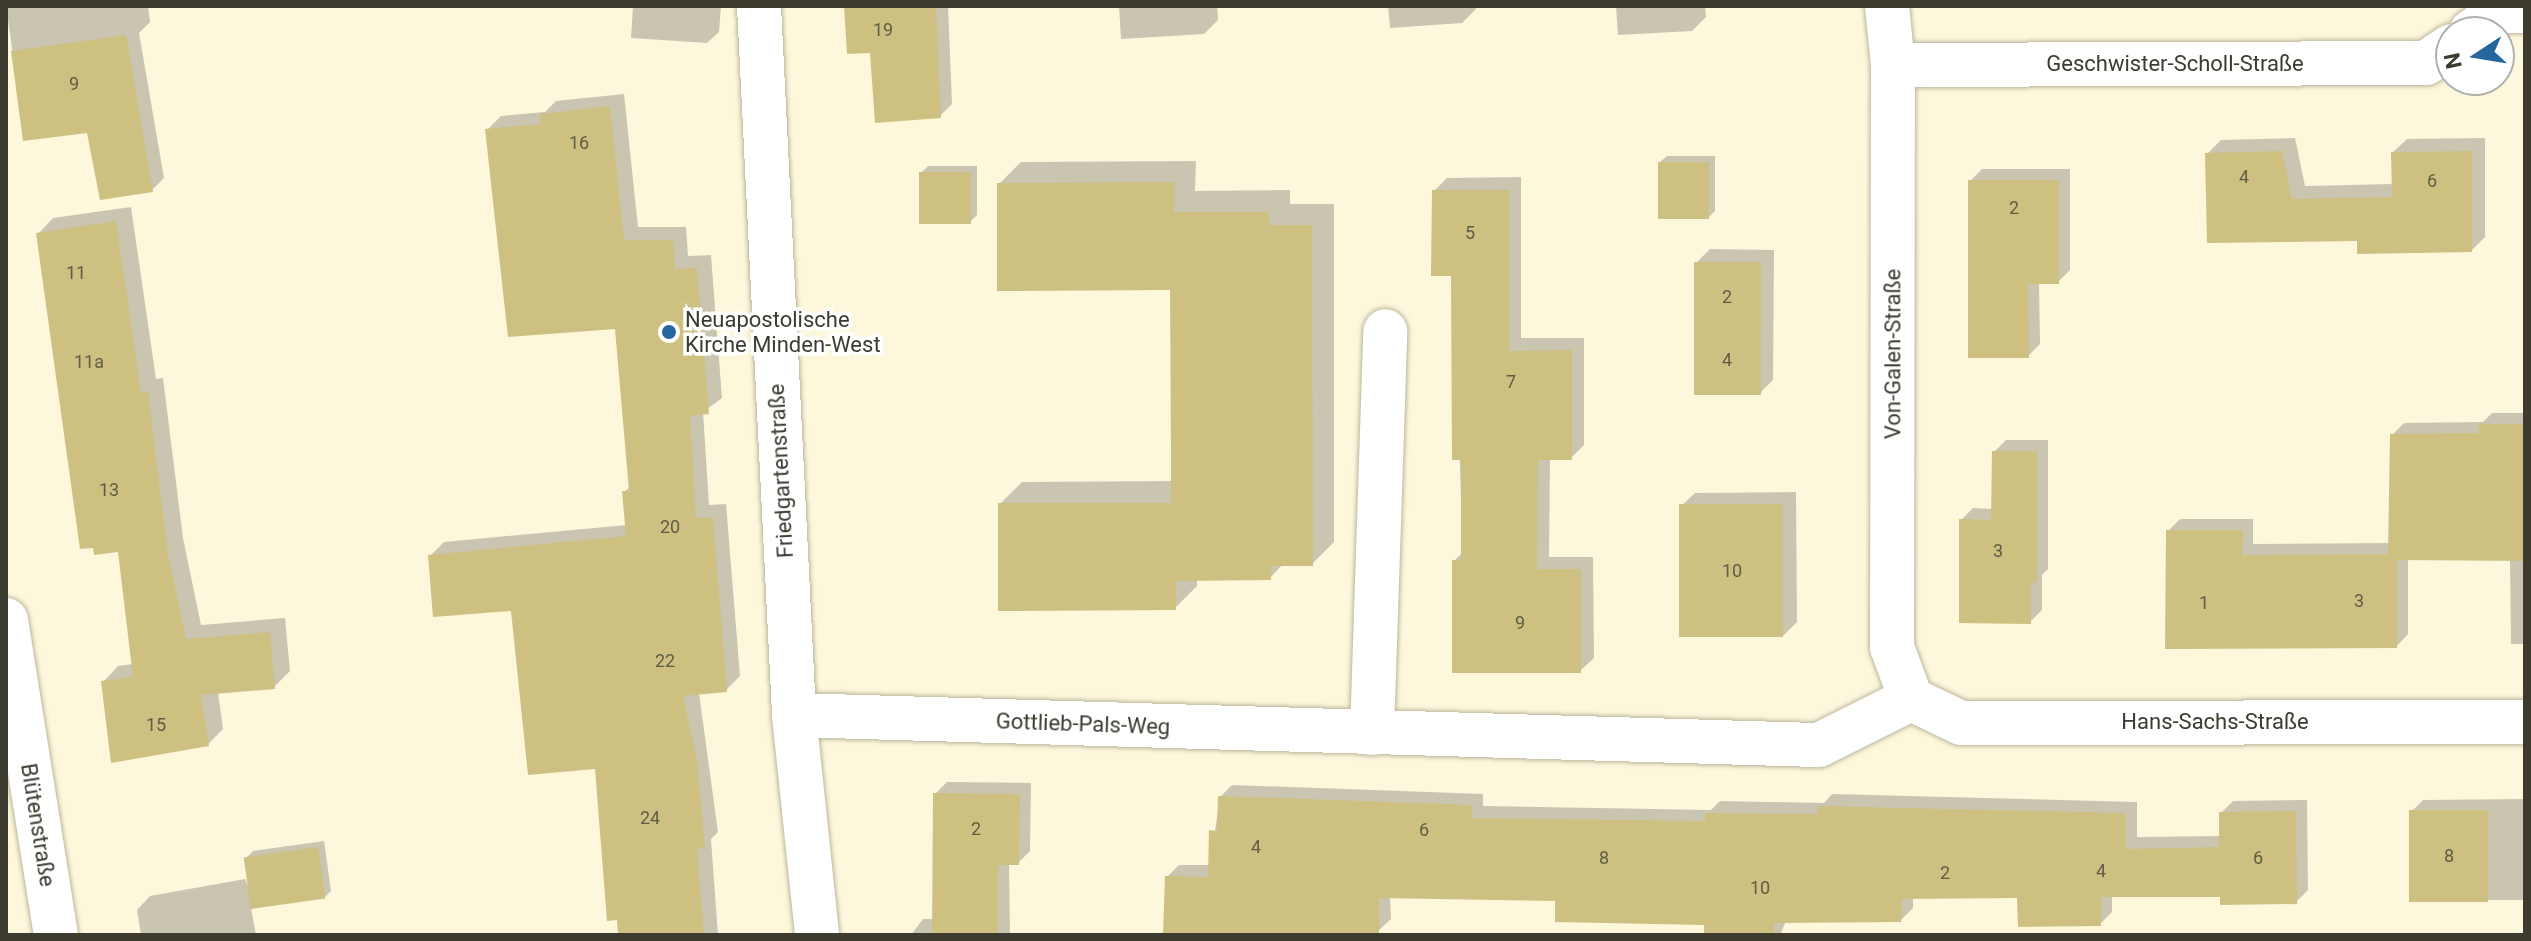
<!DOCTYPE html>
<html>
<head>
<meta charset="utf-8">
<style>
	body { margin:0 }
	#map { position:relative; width:2531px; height:941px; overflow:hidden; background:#fdf7dc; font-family:Roboto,sans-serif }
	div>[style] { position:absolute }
	.shadow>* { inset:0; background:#0003 }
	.building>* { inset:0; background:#cdc081; transform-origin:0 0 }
	.roads { filter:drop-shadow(0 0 2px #bcb79d) drop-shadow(0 0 2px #bcb79d) }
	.street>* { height:44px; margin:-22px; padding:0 22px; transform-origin:22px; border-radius:22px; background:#fff }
	.dots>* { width:22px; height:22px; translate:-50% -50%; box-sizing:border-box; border:4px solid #fff; border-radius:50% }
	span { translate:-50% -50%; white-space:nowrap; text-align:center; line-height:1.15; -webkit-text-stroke:7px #fff; paint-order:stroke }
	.number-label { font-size:18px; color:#615c44 }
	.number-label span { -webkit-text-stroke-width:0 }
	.street-label { font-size:22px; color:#3d3b30 }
	.poi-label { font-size:22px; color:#3d3b30 }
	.left { translate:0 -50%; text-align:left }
	.frame { position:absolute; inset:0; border:8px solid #3d3b30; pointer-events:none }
	.north { position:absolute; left:2435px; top:16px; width:80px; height:80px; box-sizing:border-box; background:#fff; border:2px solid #b1b1ac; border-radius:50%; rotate:258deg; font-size:22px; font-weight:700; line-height:32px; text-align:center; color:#3d3b30 }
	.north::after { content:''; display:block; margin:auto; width:28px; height:36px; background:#25669c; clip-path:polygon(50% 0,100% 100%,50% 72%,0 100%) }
</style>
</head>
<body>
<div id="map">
	<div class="shadow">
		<i style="clip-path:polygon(6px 6px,148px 6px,150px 22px,139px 33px,164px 178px,152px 190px,89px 131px,25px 139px)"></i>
		<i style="clip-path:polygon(633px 6px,721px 6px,719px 32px,707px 43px,631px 38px)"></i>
		<i style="clip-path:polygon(846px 6px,948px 6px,952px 104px,940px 116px,872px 51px)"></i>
		<i style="clip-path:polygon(1119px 6px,1217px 6px,1218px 20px,1204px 34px,1121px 39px)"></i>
		<i style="clip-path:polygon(1388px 6px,1476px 6px,1476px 9px,1462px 23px,1390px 28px)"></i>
		<i style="clip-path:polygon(1616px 6px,1705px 6px,1706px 17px,1692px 31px,1618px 35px)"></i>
		<i style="clip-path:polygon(624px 94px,638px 227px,686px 227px,688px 256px,711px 255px,722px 398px,703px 412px,709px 505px,726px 504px,740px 676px,726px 690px,699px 693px,718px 832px,711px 839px,718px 935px,620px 935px,596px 767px,513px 609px,430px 556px,444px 542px,627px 525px,624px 492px,631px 486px,617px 327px,487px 130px,501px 116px,545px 112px,556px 101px)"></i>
		<i style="clip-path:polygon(2295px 138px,2305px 186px,2393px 184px,2393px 152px,2407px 139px,2485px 138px,2485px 237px,2472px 250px,2359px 239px,2207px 154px,2221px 140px)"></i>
		<i style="clip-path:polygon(1667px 156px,1715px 156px,1715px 211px,1708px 218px,1660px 162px)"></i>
		<i style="clip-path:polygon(1196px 161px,1195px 191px,1290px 190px,1290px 204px,1334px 204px,1334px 542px,1312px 564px,1283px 564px,1270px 578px,1197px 578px,1197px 586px,1175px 608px,1000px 504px,1022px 482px,1173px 481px,1172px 288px,999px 184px,1021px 162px)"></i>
		<i style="clip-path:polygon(928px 166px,977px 166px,977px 215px,970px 222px,921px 173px)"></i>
		<i style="clip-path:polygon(1982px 169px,2070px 169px,2070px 270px,2058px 282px,2039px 282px,2040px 344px,2028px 356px,1970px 181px)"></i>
		<i style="clip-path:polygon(1521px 177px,1521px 338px,1584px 338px,1584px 445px,1571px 458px,1550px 458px,1549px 557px,1593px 557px,1594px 658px,1580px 671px,1454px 561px,1463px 552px,1453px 274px,1434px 191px,1447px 178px)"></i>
		<i style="clip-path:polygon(131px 207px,156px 379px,163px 378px,183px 538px,201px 625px,285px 618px,290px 671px,274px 687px,218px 692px,223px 729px,208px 744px,103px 682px,118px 666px,133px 664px,120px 549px,38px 234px,53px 218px)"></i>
		<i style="clip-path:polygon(1710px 249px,1774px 250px,1773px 380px,1760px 393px,1696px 263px)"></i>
		<i style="clip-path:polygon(2492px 413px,2525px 413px,2525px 644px,2511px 644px,2510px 559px,2408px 558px,2408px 634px,2397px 646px,2168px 531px,2180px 519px,2253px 519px,2253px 544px,2390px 543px,2392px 435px,2404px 423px,2483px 422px)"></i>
		<i style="clip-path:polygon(2006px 440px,2048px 440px,2048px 569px,2042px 575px,2042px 610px,2030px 622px,1961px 520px,1973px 508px,1993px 509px,1994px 452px)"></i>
		<i style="clip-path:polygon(1796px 492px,1797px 622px,1783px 636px,1681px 506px,1695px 493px)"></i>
		<i style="clip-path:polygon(947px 782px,1031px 783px,1030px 851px,1018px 863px,1009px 863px,1010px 935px,911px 935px,923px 919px,934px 919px,935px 794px)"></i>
		<i style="clip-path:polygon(1232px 785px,1483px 794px,1483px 806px,1711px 810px,1720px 801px,1824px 803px,1832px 794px,2137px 802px,2137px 837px,2221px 836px,2221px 813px,2233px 801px,2307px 800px,2308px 890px,2296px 902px,2222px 894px,2112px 895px,2112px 912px,2100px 924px,2019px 896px,1913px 897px,1913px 908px,1901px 920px,1786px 921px,1780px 935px,1706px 935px,1706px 923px,1557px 900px,1390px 897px,1391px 919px,1378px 931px,1167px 877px,1179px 865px,1210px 865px,1220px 797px)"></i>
		<i style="clip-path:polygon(2525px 799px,2525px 935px,2524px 900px,2412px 900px,2411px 812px,2423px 800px)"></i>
		<i style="clip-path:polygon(324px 841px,331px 891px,324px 898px,251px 908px,256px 935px,141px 935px,137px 910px,150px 896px,245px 879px,252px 895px,246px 858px,253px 851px)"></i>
	</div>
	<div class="building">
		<i style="clip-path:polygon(844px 6px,936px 6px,941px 118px,875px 123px,870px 53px,847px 54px)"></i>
		<i style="clip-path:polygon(126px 35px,153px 192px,100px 200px,87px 133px,23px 141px,11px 51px)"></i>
		<i style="clip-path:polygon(610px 106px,624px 240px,673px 240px,675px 269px,697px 268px,709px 414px,690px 416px,696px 518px,713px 517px,727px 692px,683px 696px,697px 760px,705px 848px,697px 849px,704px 935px,618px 935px,617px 920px,607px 921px,595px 769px,528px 775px,511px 611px,433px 617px,428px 555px,626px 536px,622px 491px,629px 491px,615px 329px,508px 337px,485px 129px,541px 124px,540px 114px)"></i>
		<i style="clip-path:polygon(2282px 151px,2292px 199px,2392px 197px,2391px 152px,2472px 151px,2472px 252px,2357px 254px,2357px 241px,2207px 243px,2205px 153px)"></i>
		<i style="left:1658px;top:162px;width:51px;height:57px"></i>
		<i style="left:919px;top:172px;width:52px;height:52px"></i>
		<i style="clip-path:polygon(1968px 180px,2059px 180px,2059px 284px,2028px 284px,2029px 358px,1968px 358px)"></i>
		<i style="clip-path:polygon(1175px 182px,1174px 212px,1269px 212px,1269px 225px,1312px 225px,1313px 566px,1271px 566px,1271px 580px,1176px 581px,1176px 610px,998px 611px,998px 503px,1171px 503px,1171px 453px,1170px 290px,997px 291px,997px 183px)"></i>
		<i style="clip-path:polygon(1432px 190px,1509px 190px,1509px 351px,1572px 350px,1572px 460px,1538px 460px,1537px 569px,1581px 569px,1581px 673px,1452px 673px,1452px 560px,1461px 560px,1461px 460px,1452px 460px,1451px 276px,1431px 276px)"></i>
		<i style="clip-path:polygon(116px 221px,141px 393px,148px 392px,168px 554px,186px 639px,270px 632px,275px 689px,201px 695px,209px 746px,111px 763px,101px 681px,133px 677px,118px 552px,94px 555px,93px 548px,80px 549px,36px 233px)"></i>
		<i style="left:1694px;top:262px;width:67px;height:133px"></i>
		<i style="clip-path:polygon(2479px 424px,2525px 424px,2525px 561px,2397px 560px,2397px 648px,2165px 649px,2166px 530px,2243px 530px,2242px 555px,2388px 554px,2390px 434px,2479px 433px)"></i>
		<i style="clip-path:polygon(1992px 451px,2037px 451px,2037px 583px,2031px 583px,2031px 624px,1959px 623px,1959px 519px,1991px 520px)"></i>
		<i style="left:1783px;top:504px;width:133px;height:104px;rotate:90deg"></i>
		<i style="clip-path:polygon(933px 793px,1020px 794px,1019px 865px,998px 865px,998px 935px,932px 935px)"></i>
		<i style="clip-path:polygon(1218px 796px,1472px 805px,1472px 818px,1705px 821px,1705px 813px,1818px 814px,1818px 806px,2126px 813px,2126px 849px,2219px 847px,2219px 812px,2296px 811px,2297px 904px,2220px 905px,2220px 897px,2101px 897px,2101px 926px,2018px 927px,2017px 898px,1902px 899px,1901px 922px,1774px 923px,1774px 935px,1704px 935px,1704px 925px,1555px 922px,1555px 901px,1379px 898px,1379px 933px,1163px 935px,1165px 876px,1208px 877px,1209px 830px,1217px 831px)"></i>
		<i style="left:2488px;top:810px;width:92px;height:79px;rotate:90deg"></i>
		<i style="left:318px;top:847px;width:52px;height:75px;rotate:82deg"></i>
	</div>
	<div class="roads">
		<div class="street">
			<i style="left:759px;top:6px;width:710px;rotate:87.17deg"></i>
			<i style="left:794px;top:715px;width:221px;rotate:84deg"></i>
			<i style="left:1887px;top:6px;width:59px;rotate:84.2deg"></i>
			<i style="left:1893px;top:65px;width:582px;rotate:90.1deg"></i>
			<i style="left:1892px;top:647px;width:55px;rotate:69.9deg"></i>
			<i style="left:2471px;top:32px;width:37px;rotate:-35deg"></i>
			<i style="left:2501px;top:11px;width:24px"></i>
			<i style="left:1893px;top:65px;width:533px;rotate:-0.21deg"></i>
			<i style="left:2426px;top:63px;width:30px;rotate:-34deg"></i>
			<i style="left:6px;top:620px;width:319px;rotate:81deg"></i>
			<i style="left:1911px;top:699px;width:55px;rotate:25.6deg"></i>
			<i style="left:1961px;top:723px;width:564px;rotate:-0.1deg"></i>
			<i style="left:794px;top:715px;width:1025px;rotate:1.68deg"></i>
			<i style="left:1819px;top:745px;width:103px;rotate:-26.6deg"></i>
			<i style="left:1372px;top:733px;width:402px;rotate:-88.1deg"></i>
		</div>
	</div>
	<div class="dots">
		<i style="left:669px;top:332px;background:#25669c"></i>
	</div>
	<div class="number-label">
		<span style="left:883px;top:30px">19</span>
		<span style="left:74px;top:84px">9</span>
		<span style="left:579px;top:143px">16</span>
		<span style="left:2244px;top:177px">4</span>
		<span style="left:2432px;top:181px">6</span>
		<span style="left:2014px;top:208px">2</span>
		<span style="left:1470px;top:233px">5</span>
		<span style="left:76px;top:273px">11</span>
		<span style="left:1727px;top:297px">2</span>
		<span style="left:1727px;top:360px">4</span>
		<span style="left:89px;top:362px">11a</span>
		<span style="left:1511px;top:382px">7</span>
		<span style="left:109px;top:490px">13</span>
		<span style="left:670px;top:527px">20</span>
		<span style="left:1998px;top:551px">3</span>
		<span style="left:1732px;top:571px">10</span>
		<span style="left:2359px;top:601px">3</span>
		<span style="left:2204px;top:603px">1</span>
		<span style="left:1520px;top:623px">9</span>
		<span style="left:665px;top:661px">22</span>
		<span style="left:156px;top:725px">15</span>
		<span style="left:650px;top:818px">24</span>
		<span style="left:976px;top:829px">2</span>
		<span style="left:1424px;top:830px">6</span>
		<span style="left:1256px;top:847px">4</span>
		<span style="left:2449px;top:856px">8</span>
		<span style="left:1604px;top:858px">8</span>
		<span style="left:2258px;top:858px">6</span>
		<span style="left:2101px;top:871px">4</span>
		<span style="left:1945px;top:873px">2</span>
		<span style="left:1760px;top:888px">10</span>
	</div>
	<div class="street-label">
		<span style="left:2175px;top:64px">Geschwister-Scholl-Straße</span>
		<span style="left:1893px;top:354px;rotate:-90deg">Von-Galen-Straße</span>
		<span style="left:781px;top:471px;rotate:-93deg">Friedgartenstraße</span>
		<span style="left:2215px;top:722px">Hans-Sachs-Straße</span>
		<span style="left:1083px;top:724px;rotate:2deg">Gottlieb-Pals-Weg</span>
		<span style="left:38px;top:825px;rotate:81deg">Blütenstraße</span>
	</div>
	<div class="poi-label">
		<span class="left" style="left:685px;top:332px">Neuapostolische<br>Kirche Minden-West</span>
	</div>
	<div class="frame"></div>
	<div class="north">N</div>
</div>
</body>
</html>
